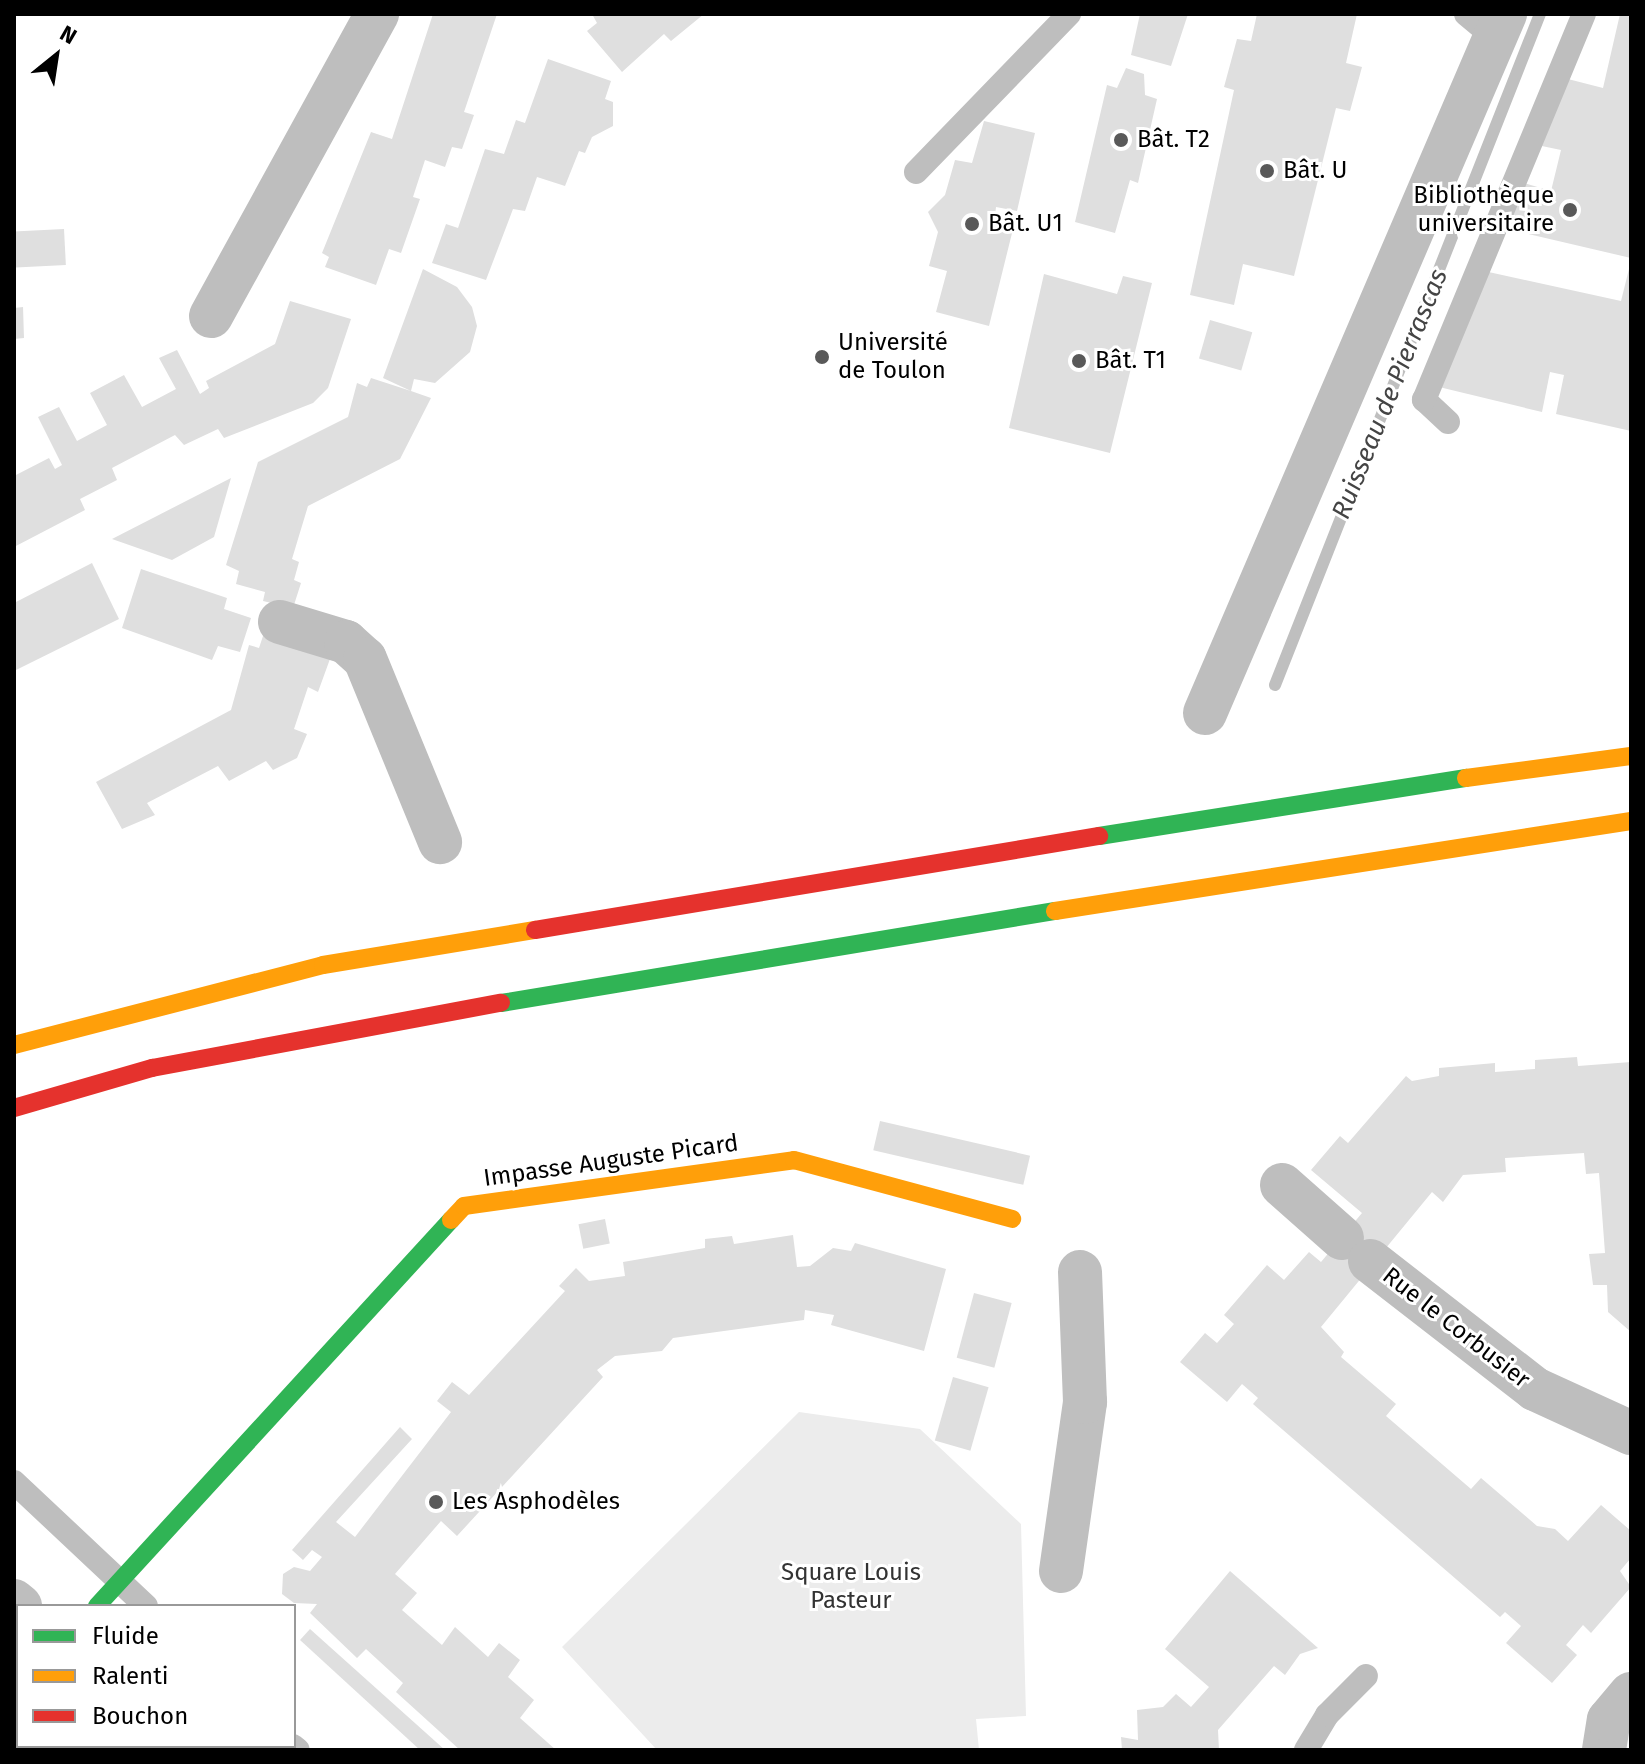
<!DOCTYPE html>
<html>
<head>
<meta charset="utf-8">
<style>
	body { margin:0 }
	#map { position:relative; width:1645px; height:1764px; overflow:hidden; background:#fff; font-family:"Fira Sans",sans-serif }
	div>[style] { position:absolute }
	.green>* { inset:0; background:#ececec }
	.stream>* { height:12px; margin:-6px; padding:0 6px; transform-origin:6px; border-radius:6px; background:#bfbfbf }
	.canal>* { height:44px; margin:-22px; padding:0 22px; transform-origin:22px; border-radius:22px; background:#bfbfbf }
	.building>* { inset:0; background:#dfdfdf; transform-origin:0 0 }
	.lane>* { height:24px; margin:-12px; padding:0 12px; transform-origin:12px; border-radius:12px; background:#bebebe }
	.street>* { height:44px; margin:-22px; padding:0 22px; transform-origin:22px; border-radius:22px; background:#bebebe }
	.fast>* { height:18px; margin:-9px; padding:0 9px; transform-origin:9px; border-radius:9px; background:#30b455 }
	.slow>* { height:18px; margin:-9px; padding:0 9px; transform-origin:9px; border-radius:9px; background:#ff9f0a }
	.jam>* { height:18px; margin:-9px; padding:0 9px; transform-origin:9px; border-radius:9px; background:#e5322d }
	.dots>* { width:22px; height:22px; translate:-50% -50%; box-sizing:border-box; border:4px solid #fff; border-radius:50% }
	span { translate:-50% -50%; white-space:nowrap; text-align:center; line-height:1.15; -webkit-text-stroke:6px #fff; paint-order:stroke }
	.poi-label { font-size:24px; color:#000 }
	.left { translate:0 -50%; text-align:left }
	.right { translate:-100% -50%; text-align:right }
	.street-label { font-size:24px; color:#000 }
	.park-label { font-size:24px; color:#333 }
	.water-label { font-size:26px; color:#444; font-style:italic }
	.frame { position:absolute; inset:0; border:16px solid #000; pointer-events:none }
	.legend { position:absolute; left:16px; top:1604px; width:280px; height:144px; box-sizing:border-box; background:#fff; border:2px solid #999; margin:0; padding:10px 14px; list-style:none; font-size:24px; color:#000 }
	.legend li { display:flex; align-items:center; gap:16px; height:40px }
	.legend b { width:40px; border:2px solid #999 }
	.north { position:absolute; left:16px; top:16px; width:80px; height:80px; -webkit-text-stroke:6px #fff; paint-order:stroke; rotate:30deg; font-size:22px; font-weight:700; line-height:32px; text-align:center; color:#000 }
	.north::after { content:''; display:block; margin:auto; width:28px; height:36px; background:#000; clip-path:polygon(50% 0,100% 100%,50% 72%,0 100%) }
</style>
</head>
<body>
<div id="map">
	<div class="green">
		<i style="clip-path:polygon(799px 1412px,920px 1429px,1021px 1524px,1026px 1716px,976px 1719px,979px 1750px,657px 1750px,562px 1647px)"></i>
	</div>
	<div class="stream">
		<i style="left:1275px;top:685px;width:721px;rotate:-68.45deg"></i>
	</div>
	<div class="canal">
		<i style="left:1061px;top:1571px;width:171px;rotate:-81.9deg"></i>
		<i style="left:1085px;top:1402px;width:130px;rotate:-92.2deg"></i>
	</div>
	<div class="building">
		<i style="clip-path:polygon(433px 14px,497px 14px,464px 112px,474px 115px,462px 149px,452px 147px,445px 167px,425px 160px,413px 197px,420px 199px,401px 253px,389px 249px,376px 285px,325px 267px,329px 257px,322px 253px,371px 132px,392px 139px)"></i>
		<i style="clip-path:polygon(592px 14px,704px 14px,671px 41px,664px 34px,622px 72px,587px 31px,597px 23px)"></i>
		<i style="clip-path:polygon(1140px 14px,1188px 14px,1171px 66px,1131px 55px)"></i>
		<i style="clip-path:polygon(1257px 14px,1357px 14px,1346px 63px,1362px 67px,1350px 111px,1336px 108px,1294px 276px,1243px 264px,1234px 305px,1190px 295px,1234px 90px,1224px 87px,1237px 39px,1251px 41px)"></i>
		<i style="clip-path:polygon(1620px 14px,1631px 14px,1631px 258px,1502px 228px,1521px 182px,1551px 191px,1561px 150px,1537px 145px,1564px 78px,1603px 88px)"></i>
		<i style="clip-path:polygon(548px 59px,611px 81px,605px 99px,613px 102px,613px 126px,592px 137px,585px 153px,579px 151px,565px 186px,537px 177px,525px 211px,513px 209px,486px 280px,432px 263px,446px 224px,458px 228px,485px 149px,504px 154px,516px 120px,525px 123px)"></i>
		<i style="clip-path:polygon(1126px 68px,1144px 74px,1145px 95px,1157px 99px,1138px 183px,1130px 180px,1115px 233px,1075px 222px,1107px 85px,1117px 88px)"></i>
		<i style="clip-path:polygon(984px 121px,1035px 133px,1017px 211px,996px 207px,995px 216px,1015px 221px,989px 326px,936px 312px,947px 271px,929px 266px,938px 232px,928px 212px,945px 195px,955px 160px,972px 163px)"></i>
		<i style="left:64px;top:229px;width:36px;height:50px;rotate:87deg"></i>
		<i style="clip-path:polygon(1631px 261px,1631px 431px,1556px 414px,1564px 375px,1550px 372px,1542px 412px,1439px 387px,1484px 271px,1621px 301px)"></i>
		<i style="clip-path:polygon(423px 269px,457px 287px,472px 307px,477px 326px,470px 352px,435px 383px,414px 379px,411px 391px,431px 398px,400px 459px,308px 506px,292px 559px,299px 562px,294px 580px,301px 583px,293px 608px,263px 601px,265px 592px,236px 584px,239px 571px,226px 565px,258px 462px,348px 417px,357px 383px,367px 387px,371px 378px,411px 391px,383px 378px)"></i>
		<i style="clip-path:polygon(1044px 274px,1117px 294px,1123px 276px,1152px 283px,1110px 453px,1009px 428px)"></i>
		<i style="clip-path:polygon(290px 301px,351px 319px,328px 388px,313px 403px,224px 438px,218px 429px,184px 445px,175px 435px,112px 468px,117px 480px,80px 499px,85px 510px,14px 547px,14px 476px,49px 458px,55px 469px,62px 465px,38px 417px,59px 407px,77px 441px,107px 425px,90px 393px,124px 375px,142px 407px,176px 389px,159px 358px,177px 350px,200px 394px,209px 388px,206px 381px,275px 344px)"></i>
		<i style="clip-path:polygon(23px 307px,24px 338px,14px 339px,14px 308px)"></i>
		<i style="left:1210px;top:320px;width:44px;height:40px;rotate:16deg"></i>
		<i style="clip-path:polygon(231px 478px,214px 537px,172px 560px,112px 539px)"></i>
		<i style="clip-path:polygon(92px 563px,119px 619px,14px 671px,14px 603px)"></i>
		<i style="clip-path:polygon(141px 569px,227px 598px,224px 609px,251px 618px,240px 652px,218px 646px,212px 660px,122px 628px)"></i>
		<i style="clip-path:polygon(264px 633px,334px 648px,318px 692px,308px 687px,294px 729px,307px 734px,297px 758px,273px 770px,266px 761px,229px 781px,218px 766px,147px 803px,155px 815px,122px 829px,96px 782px,231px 710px,249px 645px,259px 648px)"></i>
		<i style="clip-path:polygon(1577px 1057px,1578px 1066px,1631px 1062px,1631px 1332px,1608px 1312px,1607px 1285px,1593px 1285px,1589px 1254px,1605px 1253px,1599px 1173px,1586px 1174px,1584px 1153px,1505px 1158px,1506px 1172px,1463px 1175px,1443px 1202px,1432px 1192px,1321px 1327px,1344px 1352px,1341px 1357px,1396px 1404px,1386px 1416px,1471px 1489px,1481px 1478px,1537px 1526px,1555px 1529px,1568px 1541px,1601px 1505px,1631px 1531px,1631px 1558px,1620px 1571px,1631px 1587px,1591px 1633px,1583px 1625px,1566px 1645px,1577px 1655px,1552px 1683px,1506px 1643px,1521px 1626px,1505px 1612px,1500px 1617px,1253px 1404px,1258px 1398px,1242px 1384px,1227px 1402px,1180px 1362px,1205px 1333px,1217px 1343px,1234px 1324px,1224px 1315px,1267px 1265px,1284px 1280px,1309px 1252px,1321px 1262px,1362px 1213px,1311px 1170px,1340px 1136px,1348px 1143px,1406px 1076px,1412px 1081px,1439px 1076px,1439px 1068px,1495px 1063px,1495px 1072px,1535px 1069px,1535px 1060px)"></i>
		<i style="left:880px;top:1121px;width:154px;height:30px;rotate:13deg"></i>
		<i style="left:605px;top:1219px;width:25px;height:27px;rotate:79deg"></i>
		<i style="clip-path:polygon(793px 1235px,797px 1267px,810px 1266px,833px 1248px,851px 1251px,855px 1243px,946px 1269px,924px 1351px,831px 1325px,834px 1315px,805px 1310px,804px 1320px,673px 1338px,662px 1351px,615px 1356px,597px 1370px,603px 1377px,457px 1536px,441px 1521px,395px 1574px,417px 1593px,402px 1610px,442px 1645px,455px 1627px,488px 1657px,499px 1643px,520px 1660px,508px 1677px,534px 1700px,520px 1718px,556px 1750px,460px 1750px,396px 1692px,403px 1683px,366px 1649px,357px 1658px,310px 1613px,317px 1604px,294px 1603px,282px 1594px,283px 1574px,294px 1567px,310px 1571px,322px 1557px,312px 1550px,303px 1560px,292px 1550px,400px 1427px,412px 1439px,336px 1522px,355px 1537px,451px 1412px,437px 1401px,452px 1382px,469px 1395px,565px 1291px,559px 1286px,576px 1268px,589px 1281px,625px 1276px,623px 1262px,705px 1248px,705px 1239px,732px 1236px,734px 1244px)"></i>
		<i style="left:974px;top:1293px;width:39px;height:67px;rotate:15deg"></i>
		<i style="left:953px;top:1377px;width:37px;height:66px;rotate:16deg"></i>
		<i style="clip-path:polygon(1230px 1571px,1318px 1648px,1300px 1654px,1285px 1675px,1274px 1666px,1218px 1730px,1219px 1750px,1122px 1750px,1121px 1737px,1138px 1740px,1137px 1710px,1163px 1707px,1176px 1694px,1191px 1707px,1209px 1687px,1165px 1649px)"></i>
		<i style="clip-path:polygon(310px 1629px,445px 1750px,420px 1750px,300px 1640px)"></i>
	</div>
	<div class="lane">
		<i style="left:1466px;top:14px;width:38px;rotate:40deg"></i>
		<i style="left:916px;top:172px;width:220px;rotate:-45.9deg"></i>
		<i style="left:1448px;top:422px;width:33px;rotate:-137deg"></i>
		<i style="left:1424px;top:400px;width:418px;rotate:-67.5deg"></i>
		<i style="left:14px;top:1482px;width:181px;rotate:43.2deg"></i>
		<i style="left:293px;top:1746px;width:6px;rotate:39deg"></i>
		<i style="left:1306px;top:1750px;width:41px;rotate:-59deg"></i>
		<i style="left:1327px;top:1715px;width:55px;rotate:-45deg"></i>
	</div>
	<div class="street">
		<i style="left:211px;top:316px;width:345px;rotate:-61.2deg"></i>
		<i style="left:280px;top:622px;width:69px;rotate:16.9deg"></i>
		<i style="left:346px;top:642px;width:25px;rotate:42deg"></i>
		<i style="left:365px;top:659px;width:198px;rotate:67.7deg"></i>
		<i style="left:1205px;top:713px;width:761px;rotate:-66.77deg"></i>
		<i style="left:1282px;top:1185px;width:80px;rotate:41.5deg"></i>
		<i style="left:1370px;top:1261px;width:209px;rotate:37.8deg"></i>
		<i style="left:1535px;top:1389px;width:106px;rotate:24.6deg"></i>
		<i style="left:14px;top:1601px;width:8px;rotate:40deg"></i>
		<i style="left:14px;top:1649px;width:6px;rotate:45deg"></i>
		<i style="left:118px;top:1746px;width:6px;rotate:39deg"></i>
		<i style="left:172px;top:1746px;width:6px;rotate:45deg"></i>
		<i style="left:1604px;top:1750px;width:30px;rotate:-81deg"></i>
		<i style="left:1609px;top:1720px;width:34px;rotate:-50deg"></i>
	</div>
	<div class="fast">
		<i style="left:1099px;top:836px;width:372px;rotate:-9deg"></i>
		<i style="left:501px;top:1003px;width:562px;rotate:-9.43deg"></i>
		<i style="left:97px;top:1606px;width:524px;rotate:-47.48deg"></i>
	</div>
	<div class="slow">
		<i style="left:1466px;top:778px;width:166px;rotate:-7.6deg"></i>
		<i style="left:1055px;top:911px;width:583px;rotate:-8.88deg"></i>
		<i style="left:14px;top:1045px;width:319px;rotate:-14.5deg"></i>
		<i style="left:323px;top:965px;width:215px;rotate:-9.4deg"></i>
		<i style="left:451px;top:1220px;width:19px;rotate:-47deg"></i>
		<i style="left:464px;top:1206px;width:333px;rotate:-7.9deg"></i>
		<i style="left:794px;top:1160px;width:226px;rotate:15.1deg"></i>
	</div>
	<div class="jam">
		<i style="left:535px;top:930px;width:572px;rotate:-9.46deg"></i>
		<i style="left:14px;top:1108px;width:144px;rotate:-16.2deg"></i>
		<i style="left:152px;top:1068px;width:355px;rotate:-10.6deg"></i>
	</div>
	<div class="dots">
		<i style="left:1121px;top:140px;background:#595959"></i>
		<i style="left:1267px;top:171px;background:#595959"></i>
		<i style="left:1570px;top:210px;background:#595959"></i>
		<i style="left:972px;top:224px;background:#595959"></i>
		<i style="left:822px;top:357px;background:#595959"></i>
		<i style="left:1079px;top:361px;background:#595959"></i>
		<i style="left:436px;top:1502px;background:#595959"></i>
	</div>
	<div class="poi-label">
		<span class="left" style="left:1137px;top:140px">Bât. T2</span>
		<span class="left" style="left:1283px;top:171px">Bât. U</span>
		<span class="right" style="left:1554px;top:210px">Bibliothèque<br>universitaire</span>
		<span class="left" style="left:988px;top:224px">Bât. U1</span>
		<span class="left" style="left:838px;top:357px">Université<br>de Toulon</span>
		<span class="left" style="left:1095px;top:361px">Bât. T1</span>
		<span class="left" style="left:452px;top:1502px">Les Asphodèles</span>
	</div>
	<div class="street-label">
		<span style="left:611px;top:1161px;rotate:-8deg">Impasse Auguste Picard</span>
		<span style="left:1456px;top:1328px;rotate:38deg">Rue le Corbusier</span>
	</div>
	<div class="park-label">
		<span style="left:851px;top:1587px">Square Louis<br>Pasteur</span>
	</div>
	<div class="water-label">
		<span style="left:1390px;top:394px;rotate:-68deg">Ruisseau de Pierrascas</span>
	</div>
	<div class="frame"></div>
	<ul class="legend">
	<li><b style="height:10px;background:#30b455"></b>Fluide</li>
	<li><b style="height:10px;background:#ff9f0a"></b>Ralenti</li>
	<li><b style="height:10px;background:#e5322d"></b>Bouchon</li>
	</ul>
	<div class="north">N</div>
</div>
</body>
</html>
